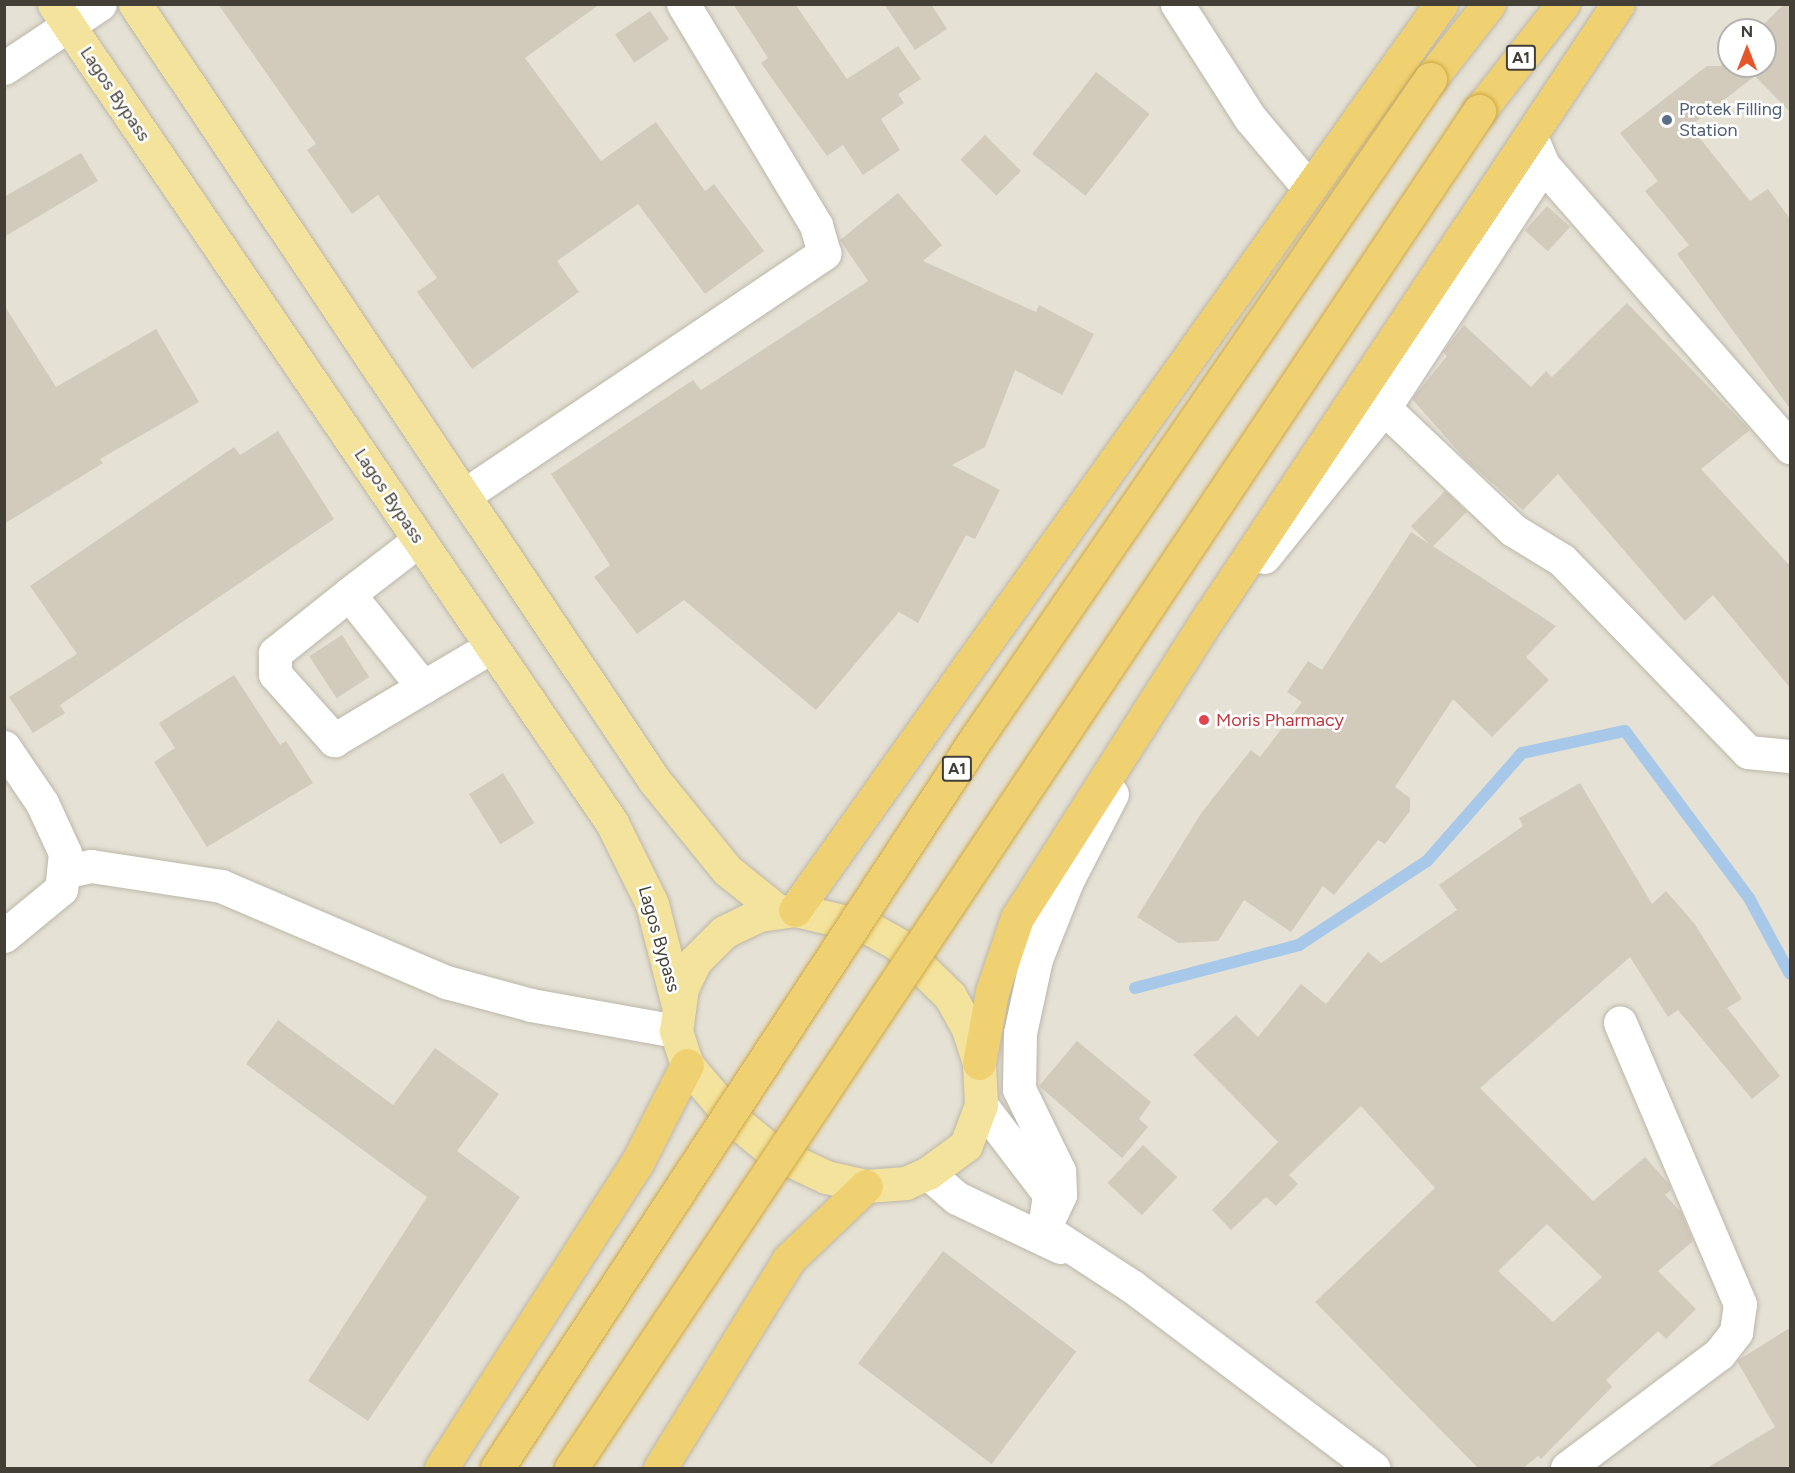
<!DOCTYPE html>
<html>
<head>
<meta charset="utf-8">
<style>
	body { margin:0 }
	#map { position:relative; width:1795px; height:1473px; overflow:hidden; background:#f1efe6; font-family:Figtree,sans-serif }
	div>[style] { position:absolute }
	.residential>* { inset:0; background:#e5e1d4 }
	.stream>* { height:12px; margin:-6px; padding:0 6px; transform-origin:6px; border-radius:6px; background:#a7c8e9 }
	.building>* { inset:0; background:#d2cbbc; transform-origin:0 0 }
	.roads { filter:drop-shadow(0 0 2px #bcb7a9) drop-shadow(0 0 2px #bcb7a9) }
	.minor>* { height:33px; margin:-16.5px; padding:0 16.5px; transform-origin:16.5px; border-radius:16.5px; background:#fff }
	.major>* { height:33px; margin:-16.5px; padding:0 16.5px; transform-origin:16.5px; border-radius:16.5px; background:#f4e39c }
	.highway>* { height:33px; margin:-16.5px; padding:0 16.5px; transform-origin:16.5px; border-radius:16.5px; background:#f0d172 }
	.bridges { filter:drop-shadow(0 0 2px #cea743) drop-shadow(0 0 2px #cea743) }
	.highway-bridge>* { height:33px; margin:-16.5px; padding:0 16.5px; transform-origin:16.5px; border-radius:16.5px; background:#f0d172 }
	.dots>* { width:16px; height:16px; translate:-50% -50%; box-sizing:border-box; border:3px solid #fff; border-radius:50% }
	span { translate:-50% -50%; white-space:nowrap; text-align:center; line-height:1.15; -webkit-text-stroke:5px #fff; paint-order:stroke }
	.shield-label span { padding:2px 4px; background:#fff; border:2px solid; border-radius:4px; -webkit-text-stroke-width:0 }
	.shield-label { font-size:16px; color:#433f36; font-weight:700 }
	.street-label { font-size:18px; color:#433f36 }
	.service-label { font-size:18px; color:#4e5e75 }
	.left { translate:0 -50%; text-align:left }
	.health-label { font-size:18px; color:#be3a42 }
	.frame { position:absolute; inset:0; border:6px solid #433f36; pointer-events:none }
	.north { position:absolute; left:1717px; top:18px; width:60px; height:60px; box-sizing:border-box; background:#fff; border:2px solid #b4b2af; border-radius:50%; rotate:0deg; font-size:16px; font-weight:700; line-height:24px; text-align:center; color:#433f36 }
	.north::after { content:''; display:block; margin:auto; width:21px; height:27px; background:#e55629; clip-path:polygon(50% 0,100% 100%,50% 72%,0 100%) }
</style>
</head>
<body>
<div id="map">
	<div class="residential">
		<i style="clip-path:polygon(evenodd,5px 5px,1790px 5px,1790px 1468px,5px 1468px,5px 5px,1729px 30px,1765px 30px,1765px 66px,1729px 66px,1729px 30px)"></i>
	</div>
	<div class="stream">
		<i style="left:1135px;top:988px;width:170px;rotate:-14.7deg"></i>
		<i style="left:1299px;top:945px;width:153px;rotate:-33.3deg"></i>
		<i style="left:1427px;top:861px;width:144px;rotate:-48.7deg"></i>
		<i style="left:1522px;top:753px;width:105px;rotate:-12.1deg"></i>
		<i style="left:1625px;top:731px;width:208px;rotate:53.4deg"></i>
		<i style="left:1749px;top:898px;width:86px;rotate:61.7deg"></i>
	</div>
	<div class="building">
		<i style="clip-path:polygon(218px 4px,600px 4px,525px 58px,601px 161px,656px 122px,705px 191px,714px 184px,764px 251px,705px 294px,638px 204px,557px 261px,579px 292px,472px 369px,417px 292px,437px 278px,378px 195px,352px 214px,307px 150px,316px 144px)"></i>
		<i style="clip-path:polygon(733px 4px,795px 4px,847px 79px,898px 46px,921px 79px,898px 94px,904px 103px,881px 119px,900px 150px,863px 175px,843px 145px,827px 156px,761px 63px,768px 58px)"></i>
		<i style="clip-path:polygon(884px 4px,931px 4px,947px 29px,915px 50px)"></i>
		<i style="clip-path:polygon(1784px 4px,1791px 4px,1791px 113px,1755px 76px,1690px 126px,1750px 201px,1768px 189px,1791px 220px,1791px 410px,1677px 254px,1689px 245px,1645px 191px,1658px 181px,1620px 133px,1707px 66px,1721px 66px,1729px 58px,1729px 66px,1765px 66px,1765px 30px,1758px 30px)"></i>
		<i style="left:650px;top:11px;width:34px;height:42px;rotate:56deg"></i>
		<i style="left:1096px;top:72px;width:68px;height:104px;rotate:38deg"></i>
		<i style="left:985px;top:135px;width:51px;height:35px;rotate:45deg"></i>
		<i style="clip-path:polygon(81px 153px,98px 181px,4px 237px,4px 197px)"></i>
		<i style="clip-path:polygon(898px 193px,942px 245px,923px 261px,1036px 312px,1039px 305px,1094px 334px,1062px 395px,1015px 370px,985px 447px,952px 465px,1000px 490px,975px 539px,966px 535px,918px 623px,899px 612px,816px 710px,684px 600px,637px 634px,594px 577px,610px 565px,551px 474px,693px 380px,701px 390px,868px 281px,840px 240px)"></i>
		<i style="left:1547px;top:206px;width:31px;height:33px;rotate:42deg"></i>
		<i style="clip-path:polygon(1627px 303px,1750px 430px,1701px 469px,1791px 567px,1791px 689px,1713px 595px,1685px 621px,1558px 474px,1523px 510px,1467px 461px,1412px 399px,1447px 356px,1443px 352px,1464px 325px,1531px 387px,1546px 371px,1552px 377px)"></i>
		<i style="clip-path:polygon(4px 305px,56px 387px,156px 329px,199px 402px,100px 459px,103px 463px,4px 524px)"></i>
		<i style="clip-path:polygon(278px 431px,334px 519px,60px 705px,65px 713px,33px 733px,9px 697px,77px 654px,30px 586px,234px 447px,240px 455px)"></i>
		<i style="left:1445px;top:491px;width:30px;height:49px;rotate:44deg"></i>
		<i style="clip-path:polygon(1411px 532px,1556px 626px,1526px 657px,1549px 680px,1492px 737px,1453px 699px,1395px 787px,1410px 798px,1410px 811px,1385px 844px,1378px 840px,1334px 895px,1323px 886px,1291px 932px,1244px 900px,1218px 941px,1178px 943px,1137px 917px,1202px 812px,1251px 750px,1260px 757px,1302px 702px,1287px 692px,1308px 661px,1322px 670px)"></i>
		<i style="left:342px;top:635px;width:50px;height:39px;rotate:57deg"></i>
		<i style="clip-path:polygon(234px 675px,280px 745px,286px 741px,313px 783px,207px 847px,154px 762px,175px 748px,159px 723px)"></i>
		<i style="left:503px;top:773px;width:59px;height:40px;rotate:58deg"></i>
		<i style="clip-path:polygon(evenodd,1580px 783px,1652px 904px,1666px 891px,1694px 923px,1742px 999px,1727px 1008px,1780px 1076px,1752px 1099px,1678px 1010px,1668px 1017px,1630px 957px,1480px 1088px,1593px 1201px,1645px 1157px,1669px 1184px,1671px 1190px,1665px 1195px,1681px 1212px,1693px 1241px,1658px 1271px,1696px 1309px,1666px 1339px,1658px 1331px,1606px 1380px,1612px 1387px,1541px 1459px,1538px 1456px,1523px 1468px,1478px 1468px,1315px 1302px,1435px 1188px,1361px 1106px,1289px 1175px,1298px 1184px,1276px 1206px,1266px 1197px,1231px 1230px,1212px 1210px,1278px 1142px,1193px 1055px,1236px 1015px,1258px 1037px,1301px 984px,1326px 1004px,1368px 952px,1381px 963px,1457px 910px,1439px 885px,1523px 826px,1519px 818px,1580px 783px,1547px 1224px,1602px 1277px,1553px 1322px,1498px 1271px,1547px 1224px)"></i>
		<i style="clip-path:polygon(278px 1020px,393px 1105px,435px 1048px,499px 1094px,457px 1151px,520px 1197px,368px 1421px,308px 1381px,427px 1197px,246px 1064px)"></i>
		<i style="clip-path:polygon(1077px 1041px,1151px 1102px,1139px 1119px,1148px 1127px,1122px 1158px,1039px 1086px)"></i>
		<i style="left:1143px;top:1145px;width:47px;height:52px;rotate:43deg"></i>
		<i style="left:943px;top:1251px;width:167px;height:141px;rotate:37deg"></i>
		<i style="clip-path:polygon(1791px 1327px,1791px 1468px,1707px 1468px,1775px 1427px,1737px 1361px)"></i>
	</div>
	<div class="roads">
		<div class="minor">
			<i style="left:1177px;top:4px;width:135px;rotate:57.4deg"></i>
			<i style="left:1250px;top:118px;width:92px;rotate:49.9deg"></i>
			<i style="left:4px;top:68px;width:115px;rotate:-33.7deg"></i>
			<i style="left:1535px;top:146px;width:21px;rotate:67deg"></i>
			<i style="left:1543px;top:165px;width:375px;rotate:48.8deg"></i>
			<i style="left:1384px;top:408px;width:178px;rotate:43.4deg"></i>
			<i style="left:1513px;top:530px;width:57px;rotate:31.5deg"></i>
			<i style="left:1562px;top:560px;width:267px;rotate:45.9deg"></i>
			<i style="left:1748px;top:752px;width:42px;rotate:5.4deg"></i>
			<i style="left:466px;top:494px;width:432px;rotate:-33.9deg"></i>
			<i style="left:824px;top:253px;width:29px;rotate:-106deg"></i>
			<i style="left:816px;top:225px;width:258px;rotate:-121deg"></i>
			<i style="left:419px;top:540px;width:88px;rotate:142.4deg"></i>
			<i style="left:349px;top:594px;width:119px;rotate:51.5deg"></i>
			<i style="left:423px;top:687px;width:79px;rotate:-30.5deg"></i>
			<i style="left:1264px;top:557px;width:191px;rotate:-51.2deg"></i>
			<i style="left:1384px;top:408px;width:290px;rotate:-56.8deg"></i>
			<i style="left:349px;top:594px;width:95px;rotate:141.4deg"></i>
			<i style="left:275px;top:653px;width:21px;rotate:90deg"></i>
			<i style="left:275px;top:674px;width:89px;rotate:48.2deg"></i>
			<i style="left:334px;top:740px;width:104px;rotate:-30.8deg"></i>
			<i style="left:4px;top:747px;width:68px;rotate:55.8deg"></i>
			<i style="left:42px;top:803px;width:55px;rotate:65.3deg"></i>
			<i style="left:65px;top:853px;width:36px;rotate:96deg"></i>
			<i style="left:61px;top:889px;width:74px;rotate:140.5deg"></i>
			<i style="left:63px;top:872px;width:29px;rotate:-12deg"></i>
			<i style="left:91px;top:866px;width:132px;rotate:8.7deg"></i>
			<i style="left:221px;top:886px;width:245px;rotate:23.1deg"></i>
			<i style="left:446px;top:982px;width:88px;rotate:15.1deg"></i>
			<i style="left:531px;top:1005px;width:147px;rotate:10.2deg"></i>
			<i style="left:981px;top:1105px;width:112px;rotate:52.6deg"></i>
			<i style="left:1049px;top:1194px;width:35px;rotate:98deg"></i>
			<i style="left:1044px;top:1229px;width:106px;rotate:33.1deg"></i>
			<i style="left:1133px;top:1287px;width:301px;rotate:37deg"></i>
			<i style="left:928px;top:1173px;width:38px;rotate:41deg"></i>
			<i style="left:957px;top:1198px;width:114px;rotate:25.4deg"></i>
			<i style="left:1044px;top:1229px;width:38px;rotate:-65deg"></i>
			<i style="left:1060px;top:1195px;width:24px;rotate:-92deg"></i>
			<i style="left:1059px;top:1171px;width:91px;rotate:-116deg"></i>
			<i style="left:1019px;top:1089px;width:56px;rotate:-89deg"></i>
			<i style="left:1020px;top:1033px;width:76px;rotate:-77.8deg"></i>
			<i style="left:1036px;top:959px;width:84px;rotate:-68.3deg"></i>
			<i style="left:1067px;top:881px;width:98px;rotate:-62.7deg"></i>
			<i style="left:1567px;top:1468px;width:190px;rotate:-36.9deg"></i>
			<i style="left:1719px;top:1354px;width:28px;rotate:-52deg"></i>
			<i style="left:1736px;top:1332px;width:28px;rotate:-82deg"></i>
			<i style="left:1740px;top:1304px;width:306px;rotate:-113.1deg"></i>
		</div>
		<div class="major">
			<i style="left:54px;top:4px;width:991px;rotate:55.73deg"></i>
			<i style="left:612px;top:823px;width:90px;rotate:63.7deg"></i>
			<i style="left:652px;top:904px;width:108px;rotate:75.6deg"></i>
			<i style="left:135px;top:4px;width:934px;rotate:56.22deg"></i>
			<i style="left:654px;top:780px;width:116px;rotate:51deg"></i>
			<i style="left:727px;top:870px;width:67px;rotate:38.9deg"></i>
			<i style="left:795px;top:910px;width:72px;rotate:12.9deg"></i>
			<i style="left:865px;top:926px;width:37px;rotate:29deg"></i>
			<i style="left:897px;top:944px;width:74px;rotate:44.5deg"></i>
			<i style="left:950px;top:996px;width:38px;rotate:61deg"></i>
			<i style="left:968px;top:1029px;width:36px;rotate:72deg"></i>
			<i style="left:979px;top:1063px;width:42px;rotate:87.3deg"></i>
			<i style="left:981px;top:1105px;width:43px;rotate:110.6deg"></i>
			<i style="left:966px;top:1145px;width:47px;rotate:143.6deg"></i>
			<i style="left:928px;top:1173px;width:24px;rotate:156deg"></i>
			<i style="left:906px;top:1183px;width:40px;rotate:175.7deg"></i>
			<i style="left:866px;top:1186px;width:41px;rotate:-167.3deg"></i>
			<i style="left:826px;top:1177px;width:59px;rotate:-154.7deg"></i>
			<i style="left:773px;top:1152px;width:52px;rotate:-140.5deg"></i>
			<i style="left:733px;top:1119px;width:71px;rotate:-130.4deg"></i>
			<i style="left:687px;top:1065px;width:36px;rotate:-108deg"></i>
			<i style="left:676px;top:1031px;width:43px;rotate:-82.1deg"></i>
			<i style="left:682px;top:988px;width:30px;rotate:-64deg"></i>
			<i style="left:695px;top:961px;width:41px;rotate:-45deg"></i>
			<i style="left:724px;top:932px;width:39px;rotate:-26deg"></i>
			<i style="left:759px;top:915px;width:36px;rotate:-8deg"></i>
		</div>
		<div class="highway">
			<i style="left:1430px;top:79px;width:95px;rotate:-51.8deg"></i>
			<i style="left:1479px;top:111px;width:136px;rotate:-51.9deg"></i>
			<i style="left:795px;top:910px;width:1113px;rotate:-54.51deg"></i>
			<i style="left:979px;top:1063px;width:72px;rotate:-79.6deg"></i>
			<i style="left:992px;top:992px;width:78px;rotate:-71.3deg"></i>
			<i style="left:1017px;top:918px;width:361px;rotate:-57.5deg"></i>
			<i style="left:1211px;top:614px;width:733px;rotate:-56.29deg"></i>
			<i style="left:441px;top:1468px;width:363px;rotate:-57.3deg"></i>
			<i style="left:637px;top:1163px;width:110px;rotate:-63deg"></i>
			<i style="left:660px;top:1468px;width:246px;rotate:-58.3deg"></i>
			<i style="left:789px;top:1259px;width:106px;rotate:-43.5deg"></i>
		</div>
	</div>
	<div class="bridges">
		<div class="highway-bridge">
			<i style="left:497px;top:1468px;width:875px;rotate:-56.71deg"></i>
			<i style="left:977px;top:737px;width:799px;rotate:-55.45deg"></i>
			<i style="left:571px;top:1468px;width:1633px;rotate:-56.21deg"></i>
		</div>
	</div>
	<div class="dots">
		<i style="left:1667px;top:120px;background:#5c6f8a"></i>
		<i style="left:1204px;top:720px;background:#e0444e"></i>
	</div>
	<div class="shield-label">
		<span style="left:1521px;top:58px">A1</span>
		<span style="left:957px;top:769px">A1</span>
	</div>
	<div class="street-label">
		<span style="left:115px;top:94px;rotate:56deg">Lagos Bypass</span>
		<span style="left:389px;top:496px;rotate:56deg">Lagos Bypass</span>
		<span style="left:659px;top:939px;rotate:74deg">Lagos Bypass</span>
	</div>
	<div class="service-label">
		<span class="left" style="left:1679px;top:120px">Protek Filling<br>Station</span>
	</div>
	<div class="health-label">
		<span class="left" style="left:1216px;top:720px">Moris Pharmacy</span>
	</div>
	<div class="frame"></div>
	<div class="north">N</div>
</div>
</body>
</html>
